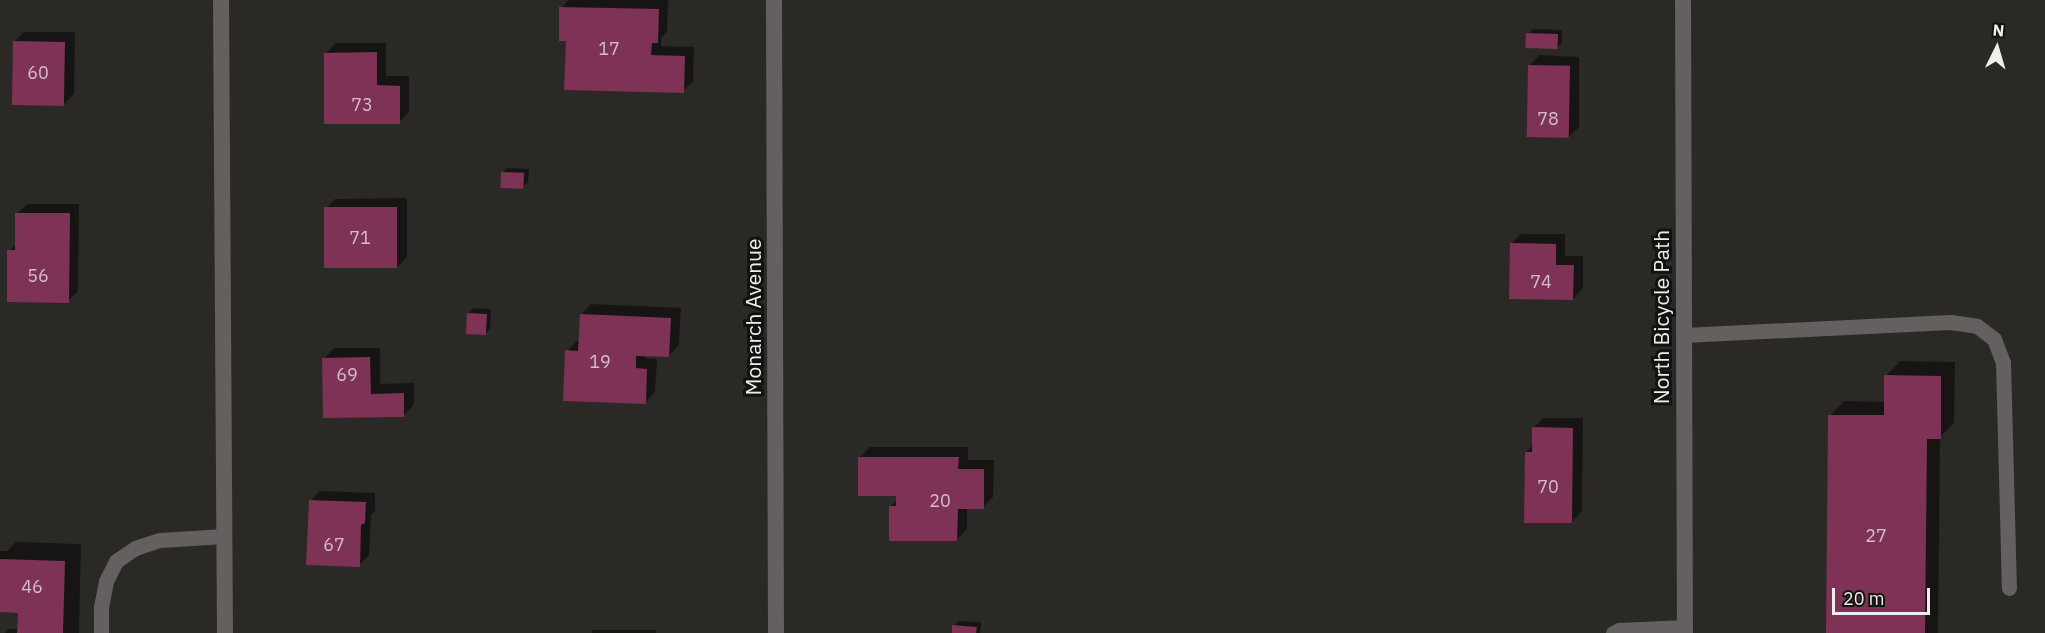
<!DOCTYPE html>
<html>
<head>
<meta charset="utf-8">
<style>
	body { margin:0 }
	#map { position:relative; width:2045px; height:633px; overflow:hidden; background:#2b2925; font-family:"IBM Plex Sans",sans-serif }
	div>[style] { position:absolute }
	.shadow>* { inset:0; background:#0007; transform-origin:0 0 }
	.building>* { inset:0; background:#7e3255; transform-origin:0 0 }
	.service>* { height:15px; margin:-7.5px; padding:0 7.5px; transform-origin:7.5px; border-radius:7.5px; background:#63605f }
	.minor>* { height:16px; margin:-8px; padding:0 8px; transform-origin:8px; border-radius:8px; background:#63605f }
	.tertiary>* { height:16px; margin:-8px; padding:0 8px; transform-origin:8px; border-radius:8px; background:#63605f }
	span { translate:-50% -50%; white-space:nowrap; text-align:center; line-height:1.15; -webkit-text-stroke:6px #131210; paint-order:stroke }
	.number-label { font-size:18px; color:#d3bfc5 }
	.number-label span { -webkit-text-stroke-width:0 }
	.street-label { font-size:21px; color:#efeeea }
	.north { position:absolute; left:1967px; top:18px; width:60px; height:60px; -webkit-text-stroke:4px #131210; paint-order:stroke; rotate:5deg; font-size:16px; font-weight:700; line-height:24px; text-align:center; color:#efeeea }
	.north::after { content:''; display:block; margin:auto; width:21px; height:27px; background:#efeeea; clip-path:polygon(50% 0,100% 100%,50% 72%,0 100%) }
	.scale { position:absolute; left:1832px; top:588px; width:98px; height:27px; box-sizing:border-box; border:3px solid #efeeea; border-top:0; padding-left:8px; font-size:18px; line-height:21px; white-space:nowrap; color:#efeeea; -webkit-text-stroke:4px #131210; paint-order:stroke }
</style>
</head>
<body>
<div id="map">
	<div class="shadow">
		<i style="clip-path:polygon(569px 0,668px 0,667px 31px,661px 38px,661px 46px,694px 47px,693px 81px,683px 91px,567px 39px,561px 8px)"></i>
		<i style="clip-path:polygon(1533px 29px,1562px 30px,1562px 43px,1557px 48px,1528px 34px)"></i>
		<i style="clip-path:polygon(24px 32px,75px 32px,74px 94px,64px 104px,14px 42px)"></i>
		<i style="clip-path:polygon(336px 43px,386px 43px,386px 76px,409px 76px,409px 112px,399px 122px,326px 53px)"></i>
		<i style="clip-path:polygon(1539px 55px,1579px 57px,1579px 127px,1569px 137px,1529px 66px)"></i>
		<i style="clip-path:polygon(507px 168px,529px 169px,528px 182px,523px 187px,502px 173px)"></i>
		<i style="clip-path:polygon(407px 198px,407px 257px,397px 267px,325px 209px,335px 199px)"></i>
		<i style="clip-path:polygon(27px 204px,79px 204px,78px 291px,68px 301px,9px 251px,17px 243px,17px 214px)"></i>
		<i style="clip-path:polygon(1521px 234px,1565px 234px,1565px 256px,1583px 256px,1583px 288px,1573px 299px,1511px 244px)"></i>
		<i style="clip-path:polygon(591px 304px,681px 308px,679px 345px,669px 355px,645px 354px,645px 358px,657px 359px,655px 392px,645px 403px,567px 351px,577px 341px,580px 341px,581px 315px)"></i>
		<i style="clip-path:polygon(473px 308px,491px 309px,490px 329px,485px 334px,468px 313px)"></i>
		<i style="clip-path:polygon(334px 348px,380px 348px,380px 384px,414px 383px,414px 405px,404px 415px,325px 416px,324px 359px)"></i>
		<i style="clip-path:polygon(1900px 361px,1955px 362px,1954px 423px,1940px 437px,1938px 633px,1827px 633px,1830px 416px,1844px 401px,1886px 402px,1886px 376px)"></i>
		<i style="clip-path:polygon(1543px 418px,1583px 418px,1582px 511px,1572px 522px,1526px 452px,1533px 445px,1533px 428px)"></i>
		<i style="clip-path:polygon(870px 447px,968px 447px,968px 460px,994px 460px,993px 497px,983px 507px,967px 507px,967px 529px,957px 539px,890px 507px,898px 499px,898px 494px,860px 457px)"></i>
		<i style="clip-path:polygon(320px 491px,375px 493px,375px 511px,371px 515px,369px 555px,359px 565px,310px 501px)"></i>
		<i style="clip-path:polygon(16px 542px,81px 544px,79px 633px,5px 633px,9px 629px,19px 629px,19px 611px,0 611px,0 551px,7px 551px)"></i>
		<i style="clip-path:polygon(958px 621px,981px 622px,980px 633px,953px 633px,954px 626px)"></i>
		<i style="left:592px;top:630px;width:64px;height:4px"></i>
	</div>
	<div class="building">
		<i style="clip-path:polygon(559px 7px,659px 9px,658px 43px,652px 43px,651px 55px,685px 56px,684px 93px,564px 90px,566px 41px,559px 41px)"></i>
		<i style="left:1526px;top:33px;width:32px;height:15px;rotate:2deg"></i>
		<i style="left:13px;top:41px;width:52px;height:64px;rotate:1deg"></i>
		<i style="clip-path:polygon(377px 52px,377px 85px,400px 86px,400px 124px,324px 124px,324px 53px)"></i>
		<i style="left:1528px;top:65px;width:42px;height:72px;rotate:1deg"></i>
		<i style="left:501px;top:172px;width:23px;height:16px;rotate:2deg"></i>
		<i style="left:397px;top:207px;width:61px;height:73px;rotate:90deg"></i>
		<i style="clip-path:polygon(15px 213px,70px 213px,69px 303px,7px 302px,7px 250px,15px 250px)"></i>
		<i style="clip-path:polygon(1510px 243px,1556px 244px,1556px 265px,1574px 265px,1573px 300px,1509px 299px)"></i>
		<i style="left:467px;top:313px;width:20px;height:21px;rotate:3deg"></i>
		<i style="clip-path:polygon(580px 314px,671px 318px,669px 357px,636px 356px,636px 368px,647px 369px,646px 404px,563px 401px,565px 350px,578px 351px)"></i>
		<i style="clip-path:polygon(370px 357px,371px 394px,404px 393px,404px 417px,323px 418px,322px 358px)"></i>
		<i style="clip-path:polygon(1884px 375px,1941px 376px,1941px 439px,1927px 439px,1925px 633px,1826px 633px,1828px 415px,1884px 415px)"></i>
		<i style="clip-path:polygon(1532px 427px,1573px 428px,1572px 523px,1524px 523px,1525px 452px,1532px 452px)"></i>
		<i style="clip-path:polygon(858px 457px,959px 457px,958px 469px,984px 469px,984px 509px,958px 509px,957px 541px,889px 541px,889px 506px,896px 506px,896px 496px,858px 496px)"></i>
		<i style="clip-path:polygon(309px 500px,366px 502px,365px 523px,361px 525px,360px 567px,306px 565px)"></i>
		<i style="clip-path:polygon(0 559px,65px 561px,63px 633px,17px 633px,18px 613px,0 612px)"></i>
		<i style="clip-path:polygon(952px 625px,977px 627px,976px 633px,952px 633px)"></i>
	</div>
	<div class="service">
		<i style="left:1684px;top:335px;width:266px;rotate:-2.8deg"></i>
		<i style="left:1950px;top:322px;width:27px;rotate:8deg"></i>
		<i style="left:1977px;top:326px;width:21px;rotate:37deg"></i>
		<i style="left:1994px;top:339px;width:25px;rotate:69deg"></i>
		<i style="left:2003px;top:362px;width:226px;rotate:88.5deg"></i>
		<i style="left:101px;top:633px;width:26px;rotate:-90deg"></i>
		<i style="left:101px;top:607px;width:26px;rotate:-79deg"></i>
		<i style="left:106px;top:581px;width:22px;rotate:-63deg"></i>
		<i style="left:116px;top:561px;width:23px;rotate:-34deg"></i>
		<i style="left:135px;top:548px;width:26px;rotate:-18deg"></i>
		<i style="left:160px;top:540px;width:64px;rotate:-3.6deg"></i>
		<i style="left:1613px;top:633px;width:7px;rotate:-27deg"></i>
		<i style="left:1619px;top:630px;width:66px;rotate:-2.6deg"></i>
	</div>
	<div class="minor">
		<i style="left:774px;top:0;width:633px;rotate:89.82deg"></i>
	</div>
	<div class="tertiary">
		<i style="left:221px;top:0;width:633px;rotate:89.64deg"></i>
		<i style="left:1683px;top:0;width:633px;rotate:89.82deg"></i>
	</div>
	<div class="number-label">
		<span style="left:609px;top:49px">17</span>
		<span style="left:38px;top:73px">60</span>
		<span style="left:362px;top:105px">73</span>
		<span style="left:1548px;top:119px">78</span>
		<span style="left:360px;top:238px">71</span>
		<span style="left:38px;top:276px">56</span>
		<span style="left:1541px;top:282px">74</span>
		<span style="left:600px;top:362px">19</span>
		<span style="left:347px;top:375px">69</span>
		<span style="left:1548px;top:487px">70</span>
		<span style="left:940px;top:501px">20</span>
		<span style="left:1876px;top:536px">27</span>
		<span style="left:334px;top:545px">67</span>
		<span style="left:32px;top:587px">46</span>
	</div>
	<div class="street-label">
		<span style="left:753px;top:317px;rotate:-90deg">Monarch Avenue</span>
		<span style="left:1661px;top:317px;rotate:-90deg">North Bicycle Path</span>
	</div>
	<div class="north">N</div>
	<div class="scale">20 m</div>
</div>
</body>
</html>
